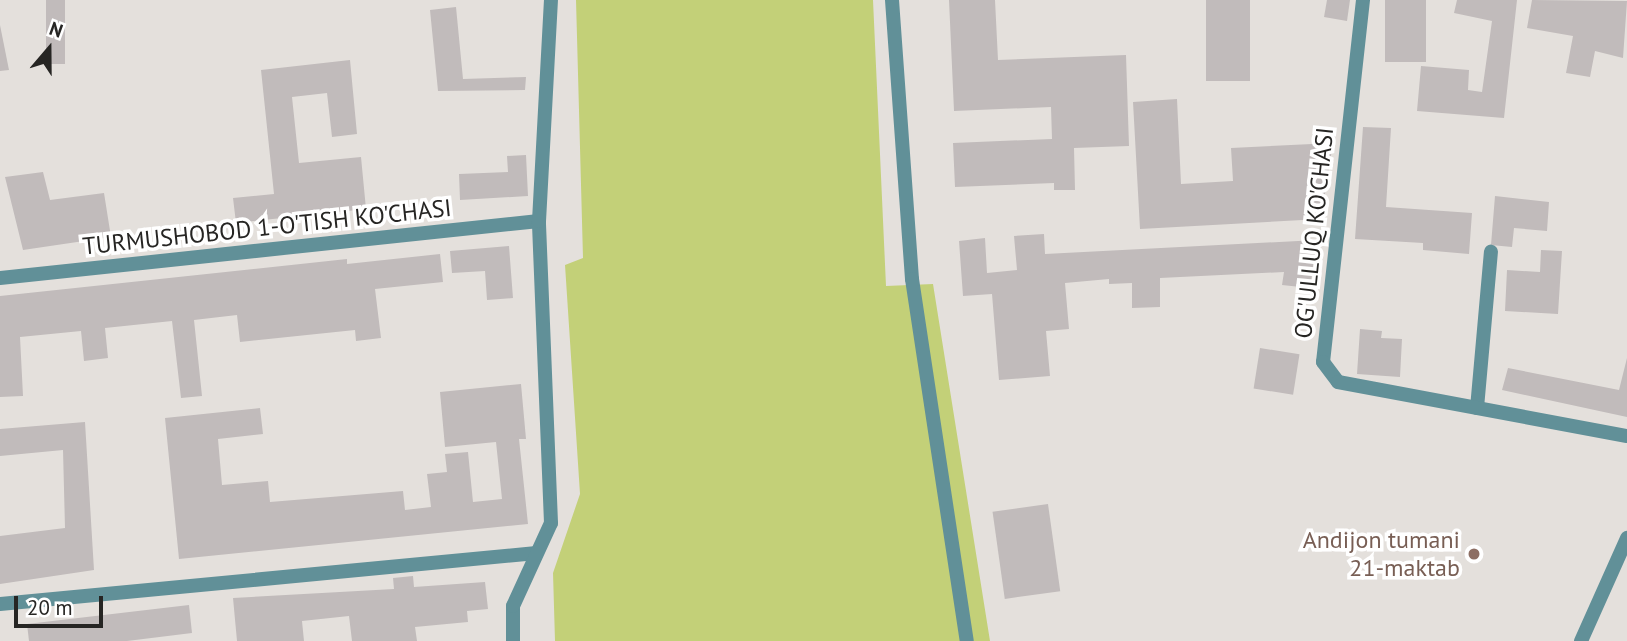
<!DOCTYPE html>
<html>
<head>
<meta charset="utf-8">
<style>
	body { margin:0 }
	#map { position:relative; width:1627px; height:641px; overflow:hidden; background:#e4e0dc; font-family:"PT Sans",sans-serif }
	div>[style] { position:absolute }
	.green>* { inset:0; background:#c3d078 }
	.building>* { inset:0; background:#c1bbbb; transform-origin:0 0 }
	.lane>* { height:14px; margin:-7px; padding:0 7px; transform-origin:7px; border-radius:7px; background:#619098 }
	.street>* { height:14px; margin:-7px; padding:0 7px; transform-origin:7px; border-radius:7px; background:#619098 }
	.dots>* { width:19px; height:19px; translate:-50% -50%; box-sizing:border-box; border:4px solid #fff; border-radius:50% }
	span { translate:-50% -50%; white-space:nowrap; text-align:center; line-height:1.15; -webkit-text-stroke:7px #fff; paint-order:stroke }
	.street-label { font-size:24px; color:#262523 }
	.education-label { font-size:24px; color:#785e54 }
	.right { translate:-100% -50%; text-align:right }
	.north { position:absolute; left:14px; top:14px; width:70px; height:70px; -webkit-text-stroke:5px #fff; paint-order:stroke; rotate:20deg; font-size:19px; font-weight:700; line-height:28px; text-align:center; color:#262523 }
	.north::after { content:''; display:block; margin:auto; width:24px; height:32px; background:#262523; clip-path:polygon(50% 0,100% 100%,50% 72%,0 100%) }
	.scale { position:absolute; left:14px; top:596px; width:89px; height:32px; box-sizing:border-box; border:4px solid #262523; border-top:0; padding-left:9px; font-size:21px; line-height:24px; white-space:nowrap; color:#262523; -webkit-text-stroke:5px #fff; paint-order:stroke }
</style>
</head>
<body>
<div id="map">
	<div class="green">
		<i style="clip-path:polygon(576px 0,873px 0,886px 286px,933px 284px,990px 641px,555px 641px,553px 573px,580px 494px,565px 265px,583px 258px)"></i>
	</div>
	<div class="building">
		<i style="left:46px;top:0;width:19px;height:64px"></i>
		<i style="clip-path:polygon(949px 0,995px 0,998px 60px,1126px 55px,1129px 146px,1074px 148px,1075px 190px,1054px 190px,1054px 183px,955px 187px,953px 143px,1052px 139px,1051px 107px,954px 111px)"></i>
		<i style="left:1206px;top:0;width:44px;height:81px"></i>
		<i style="clip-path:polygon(1327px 0,1350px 0,1347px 21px,1324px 17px)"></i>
		<i style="left:1385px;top:0;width:41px;height:62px"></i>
		<i style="clip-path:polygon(1457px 0,1517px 0,1504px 118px,1417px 111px,1421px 66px,1469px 70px,1468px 90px,1482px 92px,1492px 21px,1454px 13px)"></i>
		<i style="clip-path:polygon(1532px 0,1627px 1px,1623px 58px,1595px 51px,1590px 77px,1566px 73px,1573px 36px,1527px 28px)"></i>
		<i style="clip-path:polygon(456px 7px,463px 79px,526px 77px,525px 90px,438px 91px,430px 10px)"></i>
		<i style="clip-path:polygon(0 25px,9px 70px,0 71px)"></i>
		<i style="clip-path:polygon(350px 60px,357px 134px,332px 137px,327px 93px,292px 97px,299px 163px,361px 157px,366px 209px,236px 223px,233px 198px,274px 194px,261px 70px)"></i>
		<i style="clip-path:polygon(1177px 99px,1181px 184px,1233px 181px,1231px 148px,1333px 143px,1321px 219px,1140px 229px,1133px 102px)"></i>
		<i style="clip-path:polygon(1363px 127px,1391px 128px,1386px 207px,1472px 213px,1469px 254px,1423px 250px,1423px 243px,1355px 239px)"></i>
		<i style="clip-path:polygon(526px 155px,528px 196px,460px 200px,459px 174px,508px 172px,507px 156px)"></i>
		<i style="clip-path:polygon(43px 172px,50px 200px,104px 193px,111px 237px,23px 250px,5px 177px)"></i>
		<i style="clip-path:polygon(1495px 196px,1549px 202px,1547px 231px,1514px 228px,1512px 247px,1491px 245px)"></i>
		<i style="clip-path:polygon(1044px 234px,1045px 254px,1317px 240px,1310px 288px,1282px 285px,1284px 272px,1160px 278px,1160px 307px,1132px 308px,1132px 283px,1109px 284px,1109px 279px,1065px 283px,1069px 329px,1046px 331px,1050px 376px,999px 380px,992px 294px,963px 296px,959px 241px,985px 238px,987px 273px,1017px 270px,1014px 236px)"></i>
		<i style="clip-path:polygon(509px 246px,513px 298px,487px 300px,485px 271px,452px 273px,450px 251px)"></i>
		<i style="clip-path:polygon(1541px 250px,1562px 251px,1558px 314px,1505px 311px,1507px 270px,1540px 272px)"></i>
		<i style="clip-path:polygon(440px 254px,443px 282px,375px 289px,381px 338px,356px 341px,355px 330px,240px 342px,237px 315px,194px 320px,202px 396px,181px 398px,172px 321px,105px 328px,108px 358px,84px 361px,81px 331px,20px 337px,23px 396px,0 397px,0 296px,347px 259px,347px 264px)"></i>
		<i style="clip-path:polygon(1360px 329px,1382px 331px,1381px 338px,1402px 339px,1400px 377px,1357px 374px)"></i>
		<i style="left:1260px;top:348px;width:40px;height:41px;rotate:9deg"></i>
		<i style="clip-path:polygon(1627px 358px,1627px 417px,1502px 390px,1508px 368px,1619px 390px)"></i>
		<i style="clip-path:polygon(521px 384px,526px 439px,519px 439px,528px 524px,179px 559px,165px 418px,260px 408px,263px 434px,218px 439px,222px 485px,268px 481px,270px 502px,403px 491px,405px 510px,431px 507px,427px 474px,447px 472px,445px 454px,468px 452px,473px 502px,502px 499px,496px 442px,445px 447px,440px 392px)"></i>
		<i style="clip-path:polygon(85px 422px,94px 570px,0 584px,0 536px,65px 528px,63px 450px,0 456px,0 429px)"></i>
		<i style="left:1048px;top:504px;width:88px;height:56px;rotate:82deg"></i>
		<i style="clip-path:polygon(413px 576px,414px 587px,485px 582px,488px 609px,467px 611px,468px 622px,415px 627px,417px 641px,352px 641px,349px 616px,302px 621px,304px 641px,237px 641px,233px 598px,394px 589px,393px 578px)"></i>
		<i style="clip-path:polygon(189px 605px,192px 633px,127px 641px,29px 641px,27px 624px)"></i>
	</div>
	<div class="lane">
		<i style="left:892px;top:0;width:280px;rotate:85.9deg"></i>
		<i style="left:912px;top:279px;width:366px;rotate:81.4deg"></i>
		<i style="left:1477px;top:408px;width:157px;rotate:-84.9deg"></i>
		<i style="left:1581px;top:641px;width:113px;rotate:-65.9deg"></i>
	</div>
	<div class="street">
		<i style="left:1363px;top:0;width:364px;rotate:96.3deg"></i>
		<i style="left:1323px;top:362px;width:25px;rotate:53deg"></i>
		<i style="left:1338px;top:382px;width:294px;rotate:10.6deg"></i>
		<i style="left:0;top:278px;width:542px;rotate:-6.04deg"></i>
		<i style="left:0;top:604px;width:539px;rotate:-5.43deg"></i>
		<i style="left:513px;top:641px;width:35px;rotate:-90deg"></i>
		<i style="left:513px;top:606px;width:91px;rotate:-65.4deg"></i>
		<i style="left:551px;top:523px;width:302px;rotate:-92.3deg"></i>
		<i style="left:539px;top:221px;width:221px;rotate:-86.9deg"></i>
	</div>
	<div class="dots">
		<i style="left:1474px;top:554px;background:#8d6e63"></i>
	</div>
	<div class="street-label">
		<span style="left:267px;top:227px;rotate:-6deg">TURMUSHOBOD 1-O'TISH KO'CHASI</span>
		<span style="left:1314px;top:233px;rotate:-84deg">OG'ULLUQ KO'CHASI</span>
	</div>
	<div class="education-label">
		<span class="right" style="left:1460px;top:554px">Andijon tumani<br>21-maktab</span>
	</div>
	<div class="north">N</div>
	<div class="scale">20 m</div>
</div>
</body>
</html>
